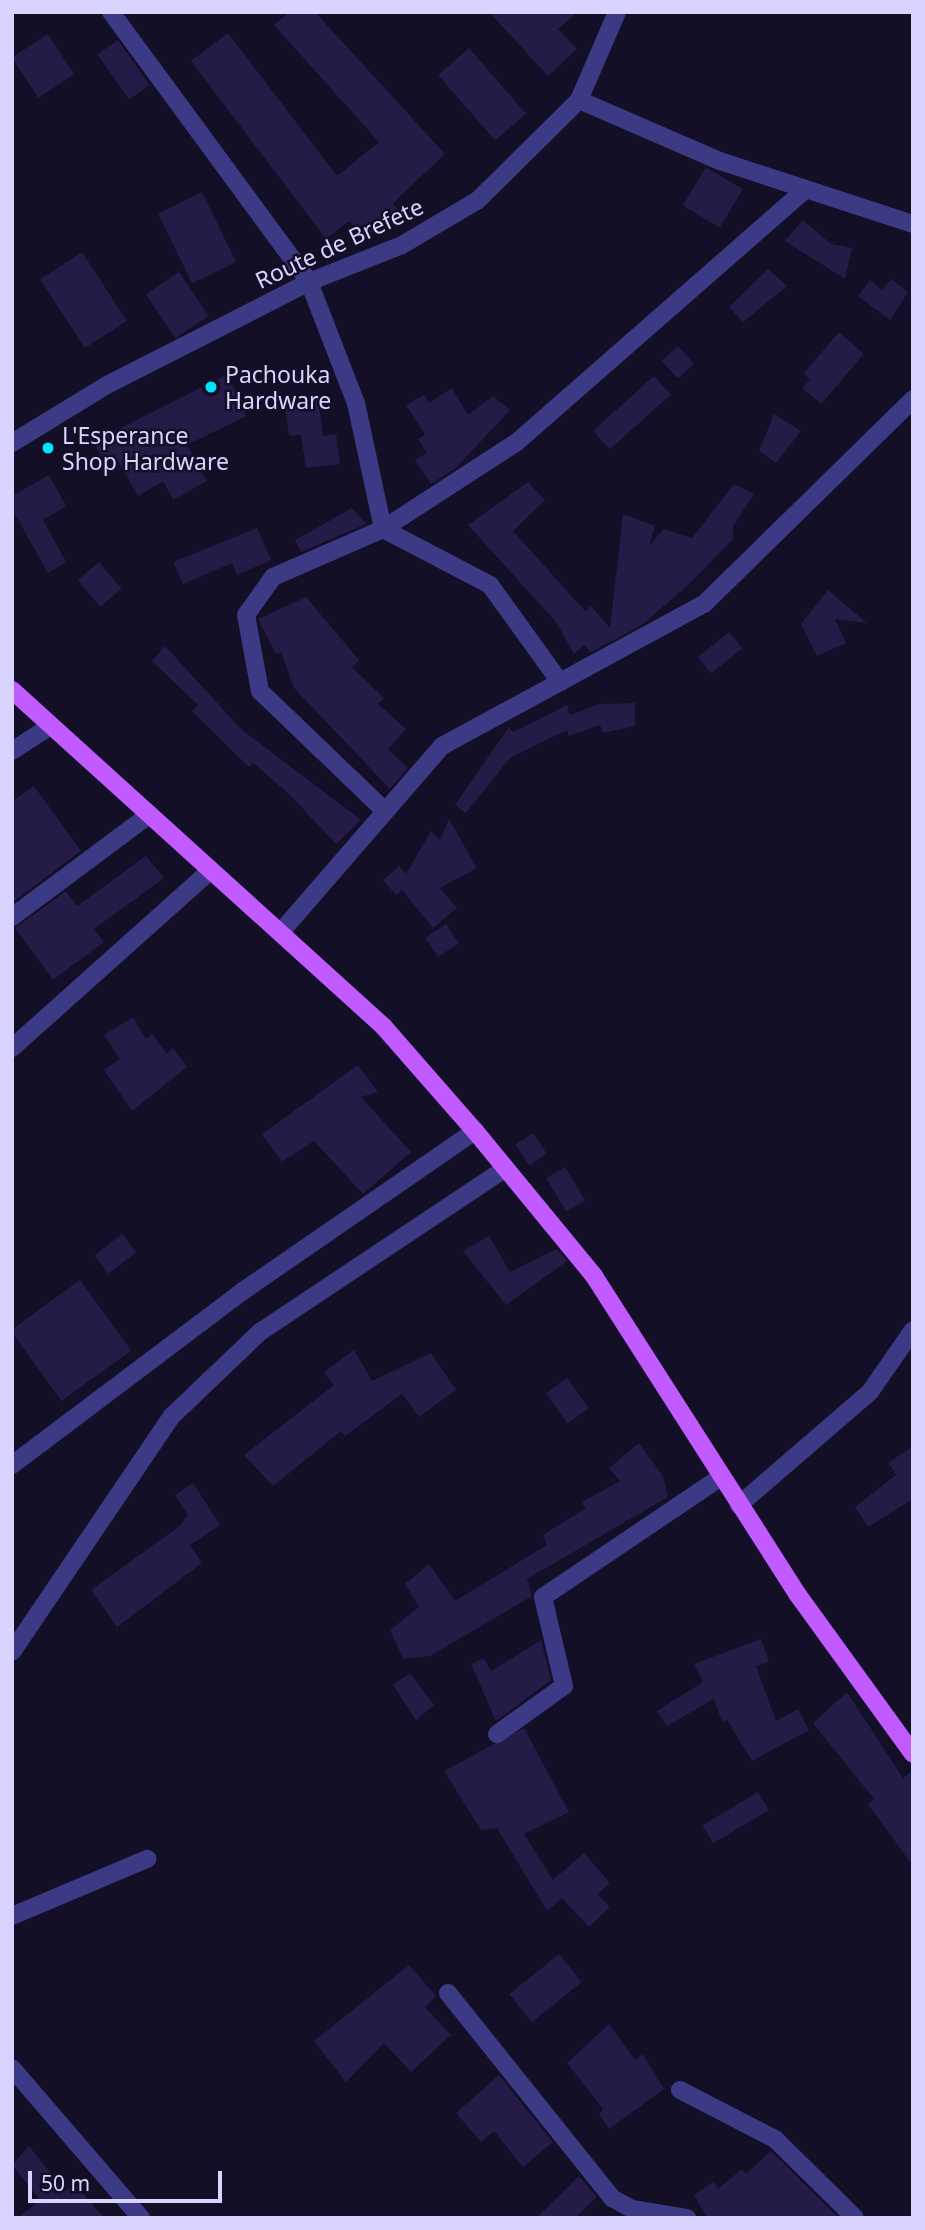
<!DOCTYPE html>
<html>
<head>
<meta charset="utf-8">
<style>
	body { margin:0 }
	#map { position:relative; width:925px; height:2230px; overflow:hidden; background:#130f26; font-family:"Noto Sans",sans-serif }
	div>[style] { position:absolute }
	.building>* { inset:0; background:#241b47; transform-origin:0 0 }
	.minor>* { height:18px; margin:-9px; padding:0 9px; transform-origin:9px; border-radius:9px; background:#3d3a85 }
	.major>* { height:18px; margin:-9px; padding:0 9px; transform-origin:9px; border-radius:9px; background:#c25bff }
	.dots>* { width:19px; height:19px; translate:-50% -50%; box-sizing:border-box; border:4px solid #130f26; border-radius:50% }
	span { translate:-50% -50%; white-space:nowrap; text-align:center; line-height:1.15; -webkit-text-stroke:5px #130f26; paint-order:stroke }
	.street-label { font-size:23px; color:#d9d4ff }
	.poi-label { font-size:23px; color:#d9d4ff }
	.left { translate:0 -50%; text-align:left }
	.frame { position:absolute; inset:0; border:14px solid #d9d4ff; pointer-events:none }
	.scale { position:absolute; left:28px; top:2171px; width:194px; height:32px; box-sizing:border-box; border:4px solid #d9d4ff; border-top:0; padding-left:9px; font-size:21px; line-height:24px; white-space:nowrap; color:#d9d4ff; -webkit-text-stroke:5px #130f26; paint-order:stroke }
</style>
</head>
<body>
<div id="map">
	<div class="building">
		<i style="clip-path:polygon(289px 12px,315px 12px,445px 154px,393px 203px,398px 210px,364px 239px,349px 221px,326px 239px,191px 61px,228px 33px,337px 176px,379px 142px,274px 25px)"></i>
		<i style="clip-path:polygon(489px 12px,578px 12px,558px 29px,577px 49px,548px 76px)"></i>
		<i style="left:48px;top:34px;width:48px;height:43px;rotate:57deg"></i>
		<i style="left:118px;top:40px;width:55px;height:25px;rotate:55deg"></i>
		<i style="left:469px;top:48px;width:87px;height:41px;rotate:49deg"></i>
		<i style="left:706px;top:167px;width:43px;height:45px;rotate:31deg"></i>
		<i style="left:202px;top:192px;width:78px;height:49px;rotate:64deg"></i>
		<i style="clip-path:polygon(803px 220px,831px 244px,852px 248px,845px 279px,785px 241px)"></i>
		<i style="left:82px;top:252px;width:82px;height:50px;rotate:57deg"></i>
		<i style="clip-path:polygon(768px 269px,787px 286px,743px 322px,729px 307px)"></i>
		<i style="left:179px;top:272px;width:53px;height:40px;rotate:56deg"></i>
		<i style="clip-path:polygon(891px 279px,908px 292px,890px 320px,858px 296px,870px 280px,882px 290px)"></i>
		<i style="clip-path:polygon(839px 332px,864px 354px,821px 404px,802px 388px,810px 379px,804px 373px)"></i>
		<i style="left:678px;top:346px;width:24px;height:22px;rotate:48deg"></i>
		<i style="clip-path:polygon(228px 374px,246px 416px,187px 445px,207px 481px,173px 500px,163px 481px,138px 496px,114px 454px,104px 461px,93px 442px)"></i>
		<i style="left:654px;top:376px;width:25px;height:82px;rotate:48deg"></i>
		<i style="clip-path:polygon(452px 388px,468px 415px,493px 396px,510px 410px,456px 468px,431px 484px,415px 460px,427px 453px,418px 439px,425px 435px,406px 405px,424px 395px,429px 403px)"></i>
		<i style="clip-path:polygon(318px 397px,323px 436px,336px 434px,340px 464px,306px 468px,301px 435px,289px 436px,284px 402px)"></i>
		<i style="clip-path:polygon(774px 414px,801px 431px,776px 463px,759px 451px)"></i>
		<i style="clip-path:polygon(49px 475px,66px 506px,43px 520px,66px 562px,48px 573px,12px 509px,12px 496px)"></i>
		<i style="clip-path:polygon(528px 482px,545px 500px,513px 531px,585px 611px,591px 606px,610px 628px,623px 514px,655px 526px,649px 546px,664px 529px,692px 538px,734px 484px,754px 494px,733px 526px,733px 539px,687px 586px,642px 625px,591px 652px,584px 645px,574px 654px,556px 622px,468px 525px)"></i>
		<i style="clip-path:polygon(352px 508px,366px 524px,301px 552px,295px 540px)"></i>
		<i style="clip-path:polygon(257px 528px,271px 560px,237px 575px,232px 563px,183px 584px,173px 562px)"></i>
		<i style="left:99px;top:562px;width:35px;height:28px;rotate:50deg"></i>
		<i style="clip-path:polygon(828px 590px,867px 623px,835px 619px,846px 643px,817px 656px,801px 624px)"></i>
		<i style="clip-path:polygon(306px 597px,359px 660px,352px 667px,384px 698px,378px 704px,406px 729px,388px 749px,408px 768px,390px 789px,294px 688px,281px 652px,276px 654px,258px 619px)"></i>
		<i style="left:729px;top:632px;width:21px;height:40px;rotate:51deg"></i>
		<i style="clip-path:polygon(165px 646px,241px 729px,361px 820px,336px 844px,290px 795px,253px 763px,249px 767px,192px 711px,198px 705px,152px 661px)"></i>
		<i style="clip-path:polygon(635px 703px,635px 726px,603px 733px,600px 725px,569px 736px,567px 730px,510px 758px,466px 813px,455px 805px,509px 727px,513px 732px,567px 705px,570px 715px,599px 704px)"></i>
		<i style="clip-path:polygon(34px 786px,81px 851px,12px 903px,12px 801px)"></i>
		<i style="clip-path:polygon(449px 819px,477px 868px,440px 888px,457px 908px,433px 928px,402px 890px,396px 895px,383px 880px,399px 866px,406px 874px,431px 831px,440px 840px)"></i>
		<i style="clip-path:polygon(146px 856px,164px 878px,94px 929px,104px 942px,53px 980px,15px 928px,66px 891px,77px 906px)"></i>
		<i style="left:446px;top:924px;width:23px;height:25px;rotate:56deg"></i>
		<i style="clip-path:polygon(133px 1017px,146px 1039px,152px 1034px,167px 1054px,173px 1048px,187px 1067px,132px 1111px,104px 1070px,120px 1059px,104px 1035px)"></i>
		<i style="clip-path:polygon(358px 1065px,378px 1092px,361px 1097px,411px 1152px,363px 1194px,314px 1141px,282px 1162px,262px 1134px)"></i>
		<i style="left:533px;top:1133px;width:25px;height:21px;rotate:56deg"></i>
		<i style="left:565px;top:1167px;width:39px;height:22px;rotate:59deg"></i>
		<i style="left:122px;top:1234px;width:23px;height:35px;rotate:52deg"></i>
		<i style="clip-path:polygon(489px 1236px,510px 1272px,557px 1249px,567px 1261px,506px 1305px,463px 1251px)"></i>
		<i style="left:80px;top:1280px;width:87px;height:86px;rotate:54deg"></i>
		<i style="clip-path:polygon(354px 1350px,372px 1381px,431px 1353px,456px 1390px,419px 1417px,402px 1394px,345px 1436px,341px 1431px,273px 1486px,244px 1455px,334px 1385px,324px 1372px)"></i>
		<i style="left:567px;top:1378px;width:37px;height:26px;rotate:54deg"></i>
		<i style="clip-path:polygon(639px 1443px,663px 1476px,668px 1497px,527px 1579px,532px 1596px,430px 1656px,403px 1659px,390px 1630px,419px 1607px,405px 1584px,429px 1564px,455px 1601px,547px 1545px,543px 1535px,586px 1508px,582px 1502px,620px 1481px,609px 1468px)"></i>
		<i style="clip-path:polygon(913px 1446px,913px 1499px,868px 1527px,855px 1507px,896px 1475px,902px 1483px,888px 1463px)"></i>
		<i style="clip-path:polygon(193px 1483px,220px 1525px,190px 1545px,202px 1563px,117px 1627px,91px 1590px,181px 1525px,188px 1515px,175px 1495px)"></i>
		<i style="clip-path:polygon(761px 1639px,769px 1662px,756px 1666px,776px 1721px,798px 1709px,809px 1730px,752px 1761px,727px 1720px,722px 1722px,714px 1699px,667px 1726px,657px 1711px,703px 1682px,694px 1664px)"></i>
		<i style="clip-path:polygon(541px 1640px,551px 1680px,496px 1721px,471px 1664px,484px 1658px,491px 1671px)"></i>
		<i style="clip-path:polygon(410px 1673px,434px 1705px,416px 1720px,393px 1685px)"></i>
		<i style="clip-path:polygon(847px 1692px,903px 1778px,913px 1771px,913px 1866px,868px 1804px,874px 1799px,813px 1723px)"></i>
		<i style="clip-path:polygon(524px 1728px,569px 1812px,524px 1834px,553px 1880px,584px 1853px,610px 1883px,598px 1894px,610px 1907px,589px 1927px,562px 1898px,547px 1911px,497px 1828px,481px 1830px,444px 1771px)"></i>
		<i style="left:758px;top:1792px;width:21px;height:65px;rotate:59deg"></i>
		<i style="left:559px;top:1954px;width:36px;height:64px;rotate:51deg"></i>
		<i style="clip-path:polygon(409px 1965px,436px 1996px,425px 2007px,451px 2035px,411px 2072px,384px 2043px,346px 2082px,314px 2041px)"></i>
		<i style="clip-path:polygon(609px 2024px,635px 2060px,643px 2054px,664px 2089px,609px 2129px,599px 2114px,603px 2109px,567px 2063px)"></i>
		<i style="clip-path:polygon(499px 2075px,553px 2142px,523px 2167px,494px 2131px,481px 2142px,456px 2113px)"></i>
		<i style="clip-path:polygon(29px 2146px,65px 2191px,75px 2184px,104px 2218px,18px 2218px,40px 2200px,12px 2165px)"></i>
		<i style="clip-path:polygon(771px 2151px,839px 2218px,707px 2218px,694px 2195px,714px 2181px,718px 2189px,742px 2169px,746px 2174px)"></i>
		<i style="clip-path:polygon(579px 2176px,597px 2197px,575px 2218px,536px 2218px)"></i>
	</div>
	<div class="minor">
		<i style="left:111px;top:12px;width:335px;rotate:53.7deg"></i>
		<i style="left:309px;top:282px;width:130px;rotate:68.8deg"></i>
		<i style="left:356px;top:403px;width:129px;rotate:77.9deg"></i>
		<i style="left:579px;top:100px;width:154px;rotate:23.4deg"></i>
		<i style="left:720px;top:161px;width:203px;rotate:18.1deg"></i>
		<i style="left:12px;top:443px;width:111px;rotate:-31.4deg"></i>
		<i style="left:107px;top:385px;width:227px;rotate:-27deg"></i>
		<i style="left:309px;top:282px;width:100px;rotate:-21.7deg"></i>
		<i style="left:402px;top:245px;width:88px;rotate:-30.6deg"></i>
		<i style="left:478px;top:200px;width:142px;rotate:-44.7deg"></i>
		<i style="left:579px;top:100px;width:96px;rotate:-66.6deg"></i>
		<i style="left:383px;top:529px;width:121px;rotate:27.6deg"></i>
		<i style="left:490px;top:585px;width:120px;rotate:54.2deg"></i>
		<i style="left:12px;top:751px;width:44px;rotate:-33deg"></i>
		<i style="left:385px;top:811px;width:173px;rotate:-136.2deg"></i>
		<i style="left:260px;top:691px;width:77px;rotate:-100.4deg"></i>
		<i style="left:246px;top:615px;width:47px;rotate:-54.6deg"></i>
		<i style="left:273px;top:577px;width:120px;rotate:-23.6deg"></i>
		<i style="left:383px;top:529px;width:160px;rotate:-33deg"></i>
		<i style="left:517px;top:442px;width:383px;rotate:-41.2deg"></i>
		<i style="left:12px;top:917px;width:172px;rotate:-36.7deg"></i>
		<i style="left:280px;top:933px;width:247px;rotate:-49.1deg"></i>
		<i style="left:442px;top:746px;width:298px;rotate:-28.5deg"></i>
		<i style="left:704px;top:604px;width:293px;rotate:-44.4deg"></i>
		<i style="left:12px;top:1048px;width:267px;rotate:-41.8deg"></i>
		<i style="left:12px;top:1465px;width:289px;rotate:-37deg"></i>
		<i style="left:243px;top:1291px;width:282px;rotate:-34.6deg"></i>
		<i style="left:739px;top:1505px;width:173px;rotate:-40.8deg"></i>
		<i style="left:870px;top:1392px;width:75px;rotate:-55.3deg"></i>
		<i style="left:12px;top:1652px;width:285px;rotate:-55.9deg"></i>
		<i style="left:172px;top:1416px;width:122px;rotate:-43.7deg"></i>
		<i style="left:260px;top:1332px;width:293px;rotate:-33.7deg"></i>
		<i style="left:497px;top:1734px;width:82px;rotate:-35.6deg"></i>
		<i style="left:564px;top:1686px;width:91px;rotate:-103.3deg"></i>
		<i style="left:543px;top:1597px;width:215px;rotate:-34deg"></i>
		<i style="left:12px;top:1916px;width:147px;rotate:-22.9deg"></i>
		<i style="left:448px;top:1993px;width:263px;rotate:51.3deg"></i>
		<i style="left:612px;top:2198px;width:23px;rotate:29deg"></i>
		<i style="left:632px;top:2209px;width:56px;rotate:9.3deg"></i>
		<i style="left:12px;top:2068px;width:198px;rotate:49.3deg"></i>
		<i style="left:680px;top:2090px;width:107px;rotate:27.3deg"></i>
		<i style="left:775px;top:2139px;width:112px;rotate:44.6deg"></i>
	</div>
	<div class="major">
		<i style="left:12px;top:690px;width:501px;rotate:42.17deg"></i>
		<i style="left:383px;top:1026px;width:140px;rotate:48.8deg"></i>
		<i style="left:475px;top:1131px;width:188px;rotate:50.6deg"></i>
		<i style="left:594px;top:1276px;width:379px;rotate:57.4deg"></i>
		<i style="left:798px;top:1595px;width:196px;rotate:54.1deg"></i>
	</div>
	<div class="dots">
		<i style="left:211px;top:387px;background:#00e5ff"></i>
		<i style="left:48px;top:448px;background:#00e5ff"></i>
	</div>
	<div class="street-label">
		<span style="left:339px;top:243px;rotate:-25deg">Route de Brefete</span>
	</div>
	<div class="poi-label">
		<span class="left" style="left:225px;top:387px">Pachouka<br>Hardware</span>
		<span class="left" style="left:62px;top:448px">L'Esperance<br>Shop Hardware</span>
	</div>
	<div class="frame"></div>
	<div class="scale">50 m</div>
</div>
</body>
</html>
